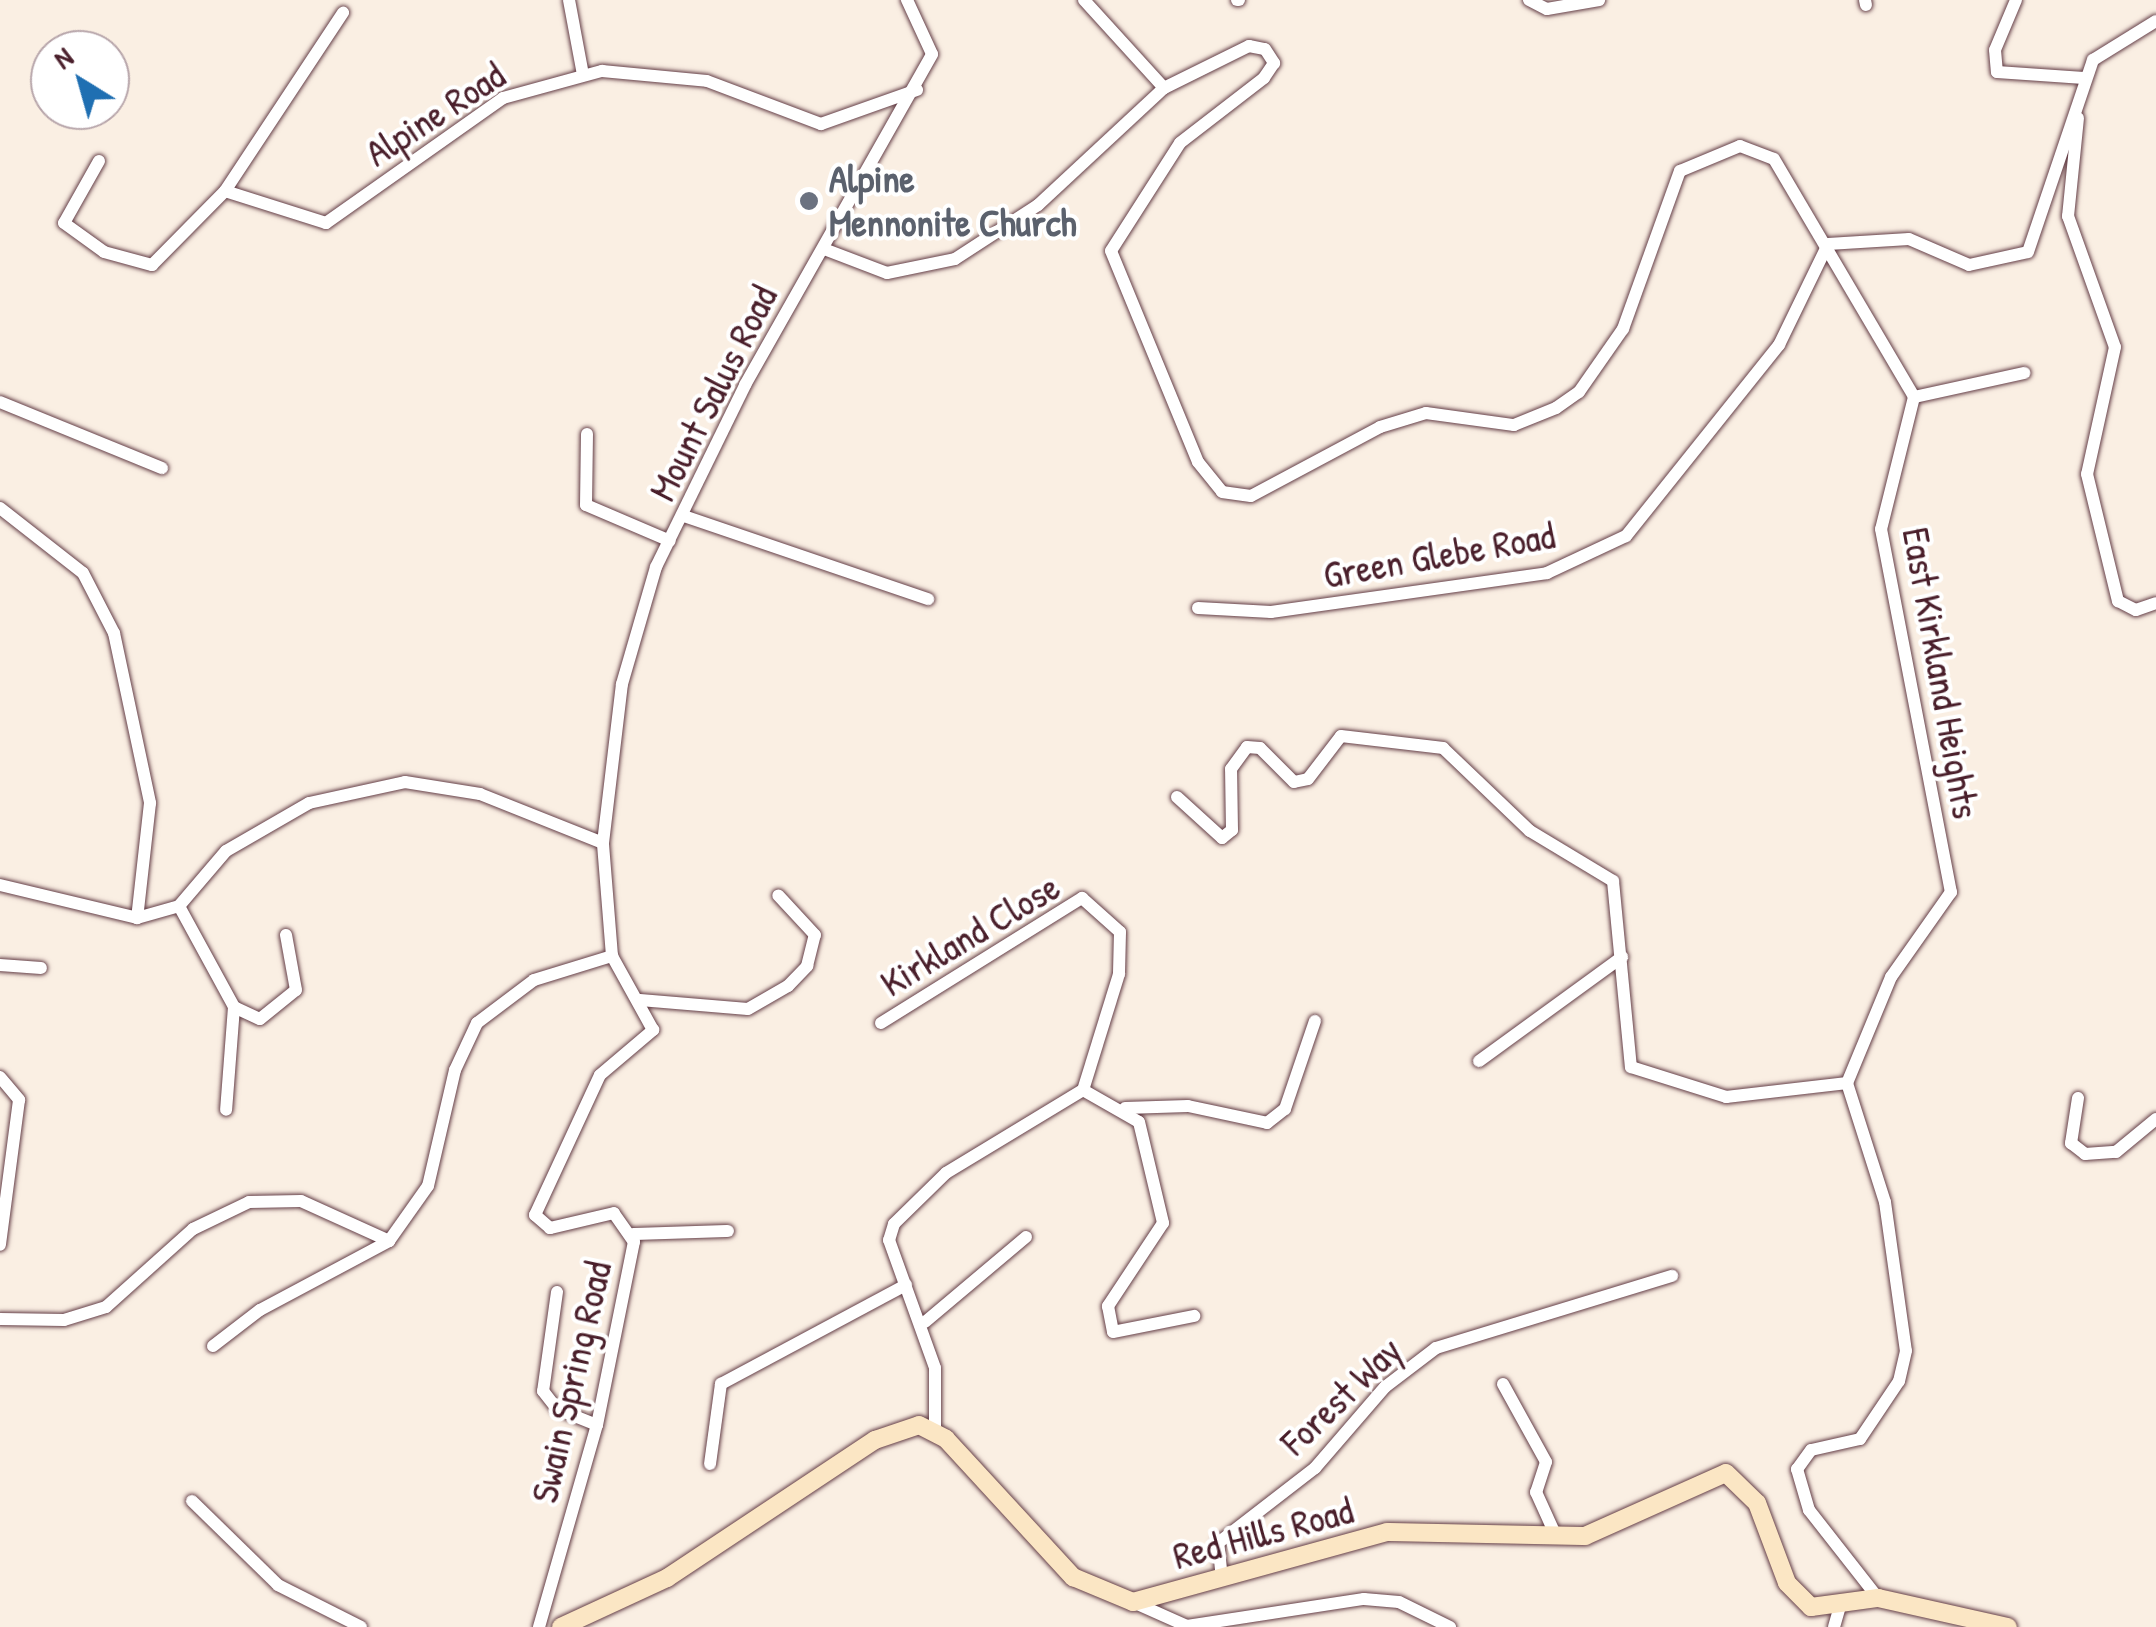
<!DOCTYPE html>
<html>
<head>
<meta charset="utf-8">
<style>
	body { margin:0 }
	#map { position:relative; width:2156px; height:1627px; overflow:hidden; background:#faefe3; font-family:"Patrick Hand",sans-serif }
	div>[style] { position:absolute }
	.roads { filter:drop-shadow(0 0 2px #643e47) drop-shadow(0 0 2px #643e47) }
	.street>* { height:12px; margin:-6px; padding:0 6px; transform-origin:6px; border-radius:6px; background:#fff }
	.secondary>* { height:18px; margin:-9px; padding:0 9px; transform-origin:9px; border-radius:9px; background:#fbe6c4 }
	.dots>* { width:28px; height:28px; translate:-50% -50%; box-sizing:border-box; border:5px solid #fff; border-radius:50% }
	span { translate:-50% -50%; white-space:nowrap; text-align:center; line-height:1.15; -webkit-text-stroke:8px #fff; paint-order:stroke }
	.street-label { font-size:38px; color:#4a1f2b }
	.worship-label { font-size:38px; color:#5b616d; font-weight:700 }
	.left { translate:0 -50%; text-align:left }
	.north { position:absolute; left:30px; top:30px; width:100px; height:100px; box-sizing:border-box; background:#fff; border:2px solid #b7a5aa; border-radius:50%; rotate:323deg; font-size:28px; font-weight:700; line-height:40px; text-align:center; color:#4a1f2b }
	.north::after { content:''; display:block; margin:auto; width:35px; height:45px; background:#1f6fb2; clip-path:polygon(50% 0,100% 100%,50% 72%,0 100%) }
</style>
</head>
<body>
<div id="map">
	<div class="roads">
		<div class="street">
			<i style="left:569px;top:0;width:76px;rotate:79.4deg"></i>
			<i style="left:1084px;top:0;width:119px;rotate:47.7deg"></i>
			<i style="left:1237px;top:0;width:2px"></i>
			<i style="left:1529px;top:0;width:20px;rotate:27deg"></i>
			<i style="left:1547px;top:9px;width:53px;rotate:-9.8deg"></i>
			<i style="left:1865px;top:0;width:5px;rotate:79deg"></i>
			<i style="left:2016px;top:0;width:54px;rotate:112.8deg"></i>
			<i style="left:1995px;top:50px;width:22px;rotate:85deg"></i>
			<i style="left:1997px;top:72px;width:87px;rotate:3.9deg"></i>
			<i style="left:2078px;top:118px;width:99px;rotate:95.8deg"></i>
			<i style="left:2068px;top:216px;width:139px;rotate:70.3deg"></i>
			<i style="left:2115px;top:347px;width:130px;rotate:102.4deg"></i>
			<i style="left:2087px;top:474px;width:131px;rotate:76.3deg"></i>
			<i style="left:2118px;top:601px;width:20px;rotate:27deg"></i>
			<i style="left:2136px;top:610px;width:21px;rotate:-19deg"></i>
			<i style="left:99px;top:161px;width:71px;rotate:119.4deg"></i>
			<i style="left:64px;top:223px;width:49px;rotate:35.9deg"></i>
			<i style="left:104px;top:252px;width:50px;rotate:15.2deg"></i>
			<i style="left:152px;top:265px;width:104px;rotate:-45.4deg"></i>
			<i style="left:225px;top:191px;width:214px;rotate:-56.5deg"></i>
			<i style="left:225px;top:191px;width:106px;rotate:17.6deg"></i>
			<i style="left:326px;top:223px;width:217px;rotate:-35.2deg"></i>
			<i style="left:503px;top:98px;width:103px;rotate:-15.3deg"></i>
			<i style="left:602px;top:71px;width:105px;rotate:5.4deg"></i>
			<i style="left:707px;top:81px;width:122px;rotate:20.7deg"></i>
			<i style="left:821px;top:124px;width:102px;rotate:-19.5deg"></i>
			<i style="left:824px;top:249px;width:67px;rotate:20.9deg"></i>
			<i style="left:887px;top:273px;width:69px;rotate:-11.6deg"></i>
			<i style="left:955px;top:259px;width:99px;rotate:-33deg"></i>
			<i style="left:1038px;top:205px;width:172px;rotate:-42.9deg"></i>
			<i style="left:1164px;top:88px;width:95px;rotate:-26.3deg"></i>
			<i style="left:1249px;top:46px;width:16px;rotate:11deg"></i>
			<i style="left:1265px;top:49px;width:17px;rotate:57deg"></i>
			<i style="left:1274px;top:63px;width:18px;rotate:124deg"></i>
			<i style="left:1264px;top:78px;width:106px;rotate:142.3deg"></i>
			<i style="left:1180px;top:143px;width:128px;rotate:122.6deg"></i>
			<i style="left:1111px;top:251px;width:228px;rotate:67.6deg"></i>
			<i style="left:1198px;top:462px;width:38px;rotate:51deg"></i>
			<i style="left:1222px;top:492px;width:29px;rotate:8deg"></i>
			<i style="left:1251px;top:496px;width:146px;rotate:-28.1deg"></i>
			<i style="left:1380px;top:427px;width:48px;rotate:-16.9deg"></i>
			<i style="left:1426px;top:413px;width:89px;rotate:7.8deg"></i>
			<i style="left:1514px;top:425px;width:45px;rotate:-22deg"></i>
			<i style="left:1556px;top:408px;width:28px;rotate:-35deg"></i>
			<i style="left:1579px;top:392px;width:77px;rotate:-55.1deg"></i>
			<i style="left:1623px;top:329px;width:168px;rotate:-70.2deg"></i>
			<i style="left:1680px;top:171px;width:65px;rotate:-22.6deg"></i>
			<i style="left:1740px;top:146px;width:36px;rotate:21deg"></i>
			<i style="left:1774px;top:159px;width:276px;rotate:59.5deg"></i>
			<i style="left:1914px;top:397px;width:136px;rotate:104deg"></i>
			<i style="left:1881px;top:529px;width:370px;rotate:79.1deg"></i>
			<i style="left:1951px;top:892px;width:104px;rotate:125.2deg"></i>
			<i style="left:1891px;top:977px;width:115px;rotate:112.5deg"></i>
			<i style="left:1847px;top:1083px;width:125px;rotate:72.3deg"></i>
			<i style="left:1885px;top:1202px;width:150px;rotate:82deg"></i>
			<i style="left:1906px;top:1351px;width:31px;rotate:103deg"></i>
			<i style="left:1899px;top:1381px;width:70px;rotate:123.9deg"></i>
			<i style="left:1860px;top:1439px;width:50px;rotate:167.3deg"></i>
			<i style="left:1811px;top:1450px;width:24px;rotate:126deg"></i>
			<i style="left:1797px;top:1469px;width:43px;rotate:73.7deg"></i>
			<i style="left:1809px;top:1510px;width:112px;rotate:51.9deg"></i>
			<i style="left:1914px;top:397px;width:113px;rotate:-12.3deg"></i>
			<i style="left:0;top:402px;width:175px;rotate:22.2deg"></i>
			<i style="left:587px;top:434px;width:71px;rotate:90.8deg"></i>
			<i style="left:586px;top:505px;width:91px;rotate:23.2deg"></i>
			<i style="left:0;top:508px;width:105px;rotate:38.1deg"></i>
			<i style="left:83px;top:573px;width:68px;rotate:62.7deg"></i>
			<i style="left:114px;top:633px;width:174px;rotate:78deg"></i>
			<i style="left:150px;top:803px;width:116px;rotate:96.4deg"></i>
			<i style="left:137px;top:918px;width:44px;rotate:-15.9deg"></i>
			<i style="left:179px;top:906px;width:72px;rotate:-49.5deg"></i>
			<i style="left:226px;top:851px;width:96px;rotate:-30deg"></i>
			<i style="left:309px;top:803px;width:98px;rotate:-12.3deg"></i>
			<i style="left:405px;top:782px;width:76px;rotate:9.1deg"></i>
			<i style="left:480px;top:794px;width:132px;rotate:21.7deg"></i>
			<i style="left:684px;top:516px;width:258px;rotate:18.8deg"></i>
			<i style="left:1198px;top:608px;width:73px;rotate:3.1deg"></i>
			<i style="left:1271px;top:612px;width:279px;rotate:-8deg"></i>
			<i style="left:1547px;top:573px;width:87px;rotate:-25.1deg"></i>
			<i style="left:1626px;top:536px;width:245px;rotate:-51.3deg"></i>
			<i style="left:1779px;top:345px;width:112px;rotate:-64.1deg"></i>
			<i style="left:1828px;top:244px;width:81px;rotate:-3.5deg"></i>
			<i style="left:1909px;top:239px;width:65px;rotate:23.4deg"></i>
			<i style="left:1969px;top:265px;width:60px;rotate:-12.4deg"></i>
			<i style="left:2028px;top:252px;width:203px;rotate:-71.3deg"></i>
			<i style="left:2093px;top:60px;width:74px;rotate:-31.8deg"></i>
			<i style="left:1177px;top:797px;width:61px;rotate:42.3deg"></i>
			<i style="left:1222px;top:838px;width:13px;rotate:-39deg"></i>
			<i style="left:1232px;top:830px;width:61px;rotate:-90.9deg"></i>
			<i style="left:1231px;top:769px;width:27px;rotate:-54deg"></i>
			<i style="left:1247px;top:747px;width:13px;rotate:4deg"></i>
			<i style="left:1260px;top:748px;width:48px;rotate:45deg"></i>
			<i style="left:1294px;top:782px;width:14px;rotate:-12deg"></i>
			<i style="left:1308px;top:779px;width:54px;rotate:-52.5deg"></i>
			<i style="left:1341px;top:736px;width:103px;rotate:6.7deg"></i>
			<i style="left:1443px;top:748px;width:120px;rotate:43.7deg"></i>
			<i style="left:1530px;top:831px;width:97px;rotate:31.1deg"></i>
			<i style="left:1613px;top:881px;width:187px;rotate:84.5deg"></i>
			<i style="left:1631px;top:1067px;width:100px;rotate:17.5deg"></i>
			<i style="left:1726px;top:1097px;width:122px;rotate:-6.6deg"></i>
			<i style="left:0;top:885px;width:141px;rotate:13.5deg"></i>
			<i style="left:179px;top:906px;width:115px;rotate:61.4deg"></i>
			<i style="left:234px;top:1007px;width:103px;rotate:94.4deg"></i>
			<i style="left:0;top:965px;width:41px;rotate:4.2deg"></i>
			<i style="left:640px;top:1000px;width:108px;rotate:4.8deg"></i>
			<i style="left:748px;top:1009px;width:46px;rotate:-29.9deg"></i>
			<i style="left:788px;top:986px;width:28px;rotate:-46deg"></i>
			<i style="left:807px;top:966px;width:32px;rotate:-76deg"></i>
			<i style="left:815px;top:935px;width:54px;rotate:-132.8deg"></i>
			<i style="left:236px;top:1008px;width:26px;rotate:25deg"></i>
			<i style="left:260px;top:1019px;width:46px;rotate:-38.9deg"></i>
			<i style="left:296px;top:990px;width:56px;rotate:-100.3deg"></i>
			<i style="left:881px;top:1023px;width:237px;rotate:-31.9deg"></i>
			<i style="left:1082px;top:898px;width:51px;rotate:41.8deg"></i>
			<i style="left:1120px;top:932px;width:42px;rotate:91.4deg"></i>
			<i style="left:1119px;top:974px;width:121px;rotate:107.2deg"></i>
			<i style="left:1083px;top:1090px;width:160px;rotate:148.8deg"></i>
			<i style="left:946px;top:1173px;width:73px;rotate:135.6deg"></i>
			<i style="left:894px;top:1224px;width:17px;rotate:107deg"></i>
			<i style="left:889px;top:1240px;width:136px;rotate:70.2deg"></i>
			<i style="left:935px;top:1368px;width:63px;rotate:90deg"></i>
			<i style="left:1479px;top:1061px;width:177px;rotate:-36deg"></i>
			<i style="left:0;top:1077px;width:30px;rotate:50deg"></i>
			<i style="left:19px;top:1100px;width:146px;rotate:97.5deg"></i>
			<i style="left:1083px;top:1090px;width:64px;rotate:29.7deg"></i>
			<i style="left:1139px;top:1122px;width:104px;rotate:76.6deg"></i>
			<i style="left:1163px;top:1223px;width:100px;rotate:123.5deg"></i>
			<i style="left:1108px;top:1306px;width:26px;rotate:79deg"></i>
			<i style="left:1113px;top:1332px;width:83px;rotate:-11.2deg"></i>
			<i style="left:2078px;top:1098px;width:46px;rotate:98.8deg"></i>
			<i style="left:2071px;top:1143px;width:18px;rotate:38deg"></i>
			<i style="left:2085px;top:1154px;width:31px;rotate:-4deg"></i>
			<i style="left:2116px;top:1152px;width:52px;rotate:-39.5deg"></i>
			<i style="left:1125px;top:1108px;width:63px;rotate:-1.8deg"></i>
			<i style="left:1188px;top:1106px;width:81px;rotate:12.1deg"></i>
			<i style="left:1267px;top:1123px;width:23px;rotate:-38deg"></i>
			<i style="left:1285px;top:1109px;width:93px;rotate:-71.2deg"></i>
			<i style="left:633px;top:1234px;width:95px;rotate:-1.8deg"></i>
			<i style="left:557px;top:1292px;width:100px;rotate:98deg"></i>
			<i style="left:543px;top:1391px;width:23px;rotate:52deg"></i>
			<i style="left:557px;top:1409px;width:43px;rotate:21.8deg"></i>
			<i style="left:0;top:1319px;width:64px;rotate:0.9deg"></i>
			<i style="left:64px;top:1320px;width:44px;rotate:-17.2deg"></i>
			<i style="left:106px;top:1307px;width:117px;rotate:-41.9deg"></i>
			<i style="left:193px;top:1229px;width:62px;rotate:-25.7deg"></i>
			<i style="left:249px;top:1202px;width:52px;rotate:-1.1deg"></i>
			<i style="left:301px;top:1201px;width:97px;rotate:24.4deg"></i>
			<i style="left:389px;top:1241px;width:67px;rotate:-54.7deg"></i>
			<i style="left:428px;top:1186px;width:119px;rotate:-76.9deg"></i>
			<i style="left:455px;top:1070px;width:52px;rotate:-64.9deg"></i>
			<i style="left:477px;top:1023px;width:71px;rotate:-37deg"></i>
			<i style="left:534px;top:980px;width:82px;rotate:-17.1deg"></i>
			<i style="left:925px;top:1322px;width:132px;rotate:-40.1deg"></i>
			<i style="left:213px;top:1346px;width:59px;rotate:-37.5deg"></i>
			<i style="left:260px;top:1310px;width:146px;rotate:-28.1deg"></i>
			<i style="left:1503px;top:1384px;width:89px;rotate:61.1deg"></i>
			<i style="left:1546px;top:1462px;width:32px;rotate:108deg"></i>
			<i style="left:1536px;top:1492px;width:48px;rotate:65.6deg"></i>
			<i style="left:710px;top:1464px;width:81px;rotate:-82.2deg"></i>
			<i style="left:721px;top:1384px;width:210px;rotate:-28.2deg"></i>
			<i style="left:192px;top:1501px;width:120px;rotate:44.3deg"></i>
			<i style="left:278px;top:1585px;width:93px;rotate:26.8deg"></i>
			<i style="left:1222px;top:1579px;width:36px;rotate:-96deg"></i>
			<i style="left:1218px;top:1543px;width:123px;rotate:-37.7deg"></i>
			<i style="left:1315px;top:1468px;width:107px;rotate:-49.2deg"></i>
			<i style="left:1385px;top:1387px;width:64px;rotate:-37.4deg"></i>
			<i style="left:1436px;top:1348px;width:247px;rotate:-17deg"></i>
			<i style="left:1133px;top:1602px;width:59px;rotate:24deg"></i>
			<i style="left:1187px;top:1626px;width:179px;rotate:-8.7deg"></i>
			<i style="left:1364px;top:1599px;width:35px;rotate:5deg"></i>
			<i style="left:1399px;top:1602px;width:57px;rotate:26.1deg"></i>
			<i style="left:539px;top:1627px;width:210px;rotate:-74deg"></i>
			<i style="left:597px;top:1425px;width:187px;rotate:-78.6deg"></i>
			<i style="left:634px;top:1242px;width:35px;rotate:-125deg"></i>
			<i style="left:614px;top:1213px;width:66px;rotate:166.8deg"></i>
			<i style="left:550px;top:1228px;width:20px;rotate:-139deg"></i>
			<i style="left:535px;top:1215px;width:154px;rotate:-65.1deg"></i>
			<i style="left:600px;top:1075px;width:70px;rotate:-40.3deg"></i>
			<i style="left:653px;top:1030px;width:85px;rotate:-119deg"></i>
			<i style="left:612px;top:956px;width:113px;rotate:-94.6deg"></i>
			<i style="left:603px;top:843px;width:160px;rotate:-83.2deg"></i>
			<i style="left:622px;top:684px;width:122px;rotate:-73.8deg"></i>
			<i style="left:656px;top:567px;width:203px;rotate:-63.9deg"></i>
			<i style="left:745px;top:385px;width:380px;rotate:-60.5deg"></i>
			<i style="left:932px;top:54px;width:60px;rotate:-114.8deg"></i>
			<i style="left:1834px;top:1627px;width:19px;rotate:-74deg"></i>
		</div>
		<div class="secondary">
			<i style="left:561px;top:1627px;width:117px;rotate:-24.8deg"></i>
			<i style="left:667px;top:1578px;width:250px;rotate:-33.6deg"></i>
			<i style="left:875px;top:1440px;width:46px;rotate:-18.8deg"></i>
			<i style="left:919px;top:1425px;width:30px;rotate:27deg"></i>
			<i style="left:946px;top:1439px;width:188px;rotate:47.4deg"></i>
			<i style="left:1073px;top:1577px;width:65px;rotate:22.6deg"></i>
			<i style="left:1133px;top:1602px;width:263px;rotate:-15.4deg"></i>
			<i style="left:1387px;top:1532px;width:198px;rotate:1.2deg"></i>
			<i style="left:1585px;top:1536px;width:154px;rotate:-24.1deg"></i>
			<i style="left:1726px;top:1473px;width:43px;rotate:44.1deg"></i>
			<i style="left:1757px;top:1503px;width:85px;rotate:69.4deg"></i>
			<i style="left:1787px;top:1583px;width:34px;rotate:45deg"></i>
			<i style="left:1811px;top:1607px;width:68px;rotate:-7.7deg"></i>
			<i style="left:1878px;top:1598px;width:133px;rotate:12.6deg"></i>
		</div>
	</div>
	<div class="dots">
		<i style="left:809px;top:201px;background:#6b7280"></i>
	</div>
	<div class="street-label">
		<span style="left:435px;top:114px;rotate:-33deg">Alpine Road</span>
		<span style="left:713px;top:393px;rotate:-63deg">Mount Salus Road</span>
		<span style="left:1439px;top:555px;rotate:-10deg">Green Glebe Road</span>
		<span style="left:1941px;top:673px;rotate:80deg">East Kirkland Heights</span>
		<span style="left:970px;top:935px;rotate:-31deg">Kirkland Close</span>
		<span style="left:571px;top:1382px;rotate:-77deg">Swain Spring Road</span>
		<span style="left:1341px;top:1396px;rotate:-44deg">Forest Way</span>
		<span style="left:1263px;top:1533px;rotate:-15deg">Red Hills Road</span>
	</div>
	<div class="worship-label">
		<span class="left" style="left:829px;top:201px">Alpine<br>Mennonite Church</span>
	</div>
	<div class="north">N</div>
</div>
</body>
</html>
